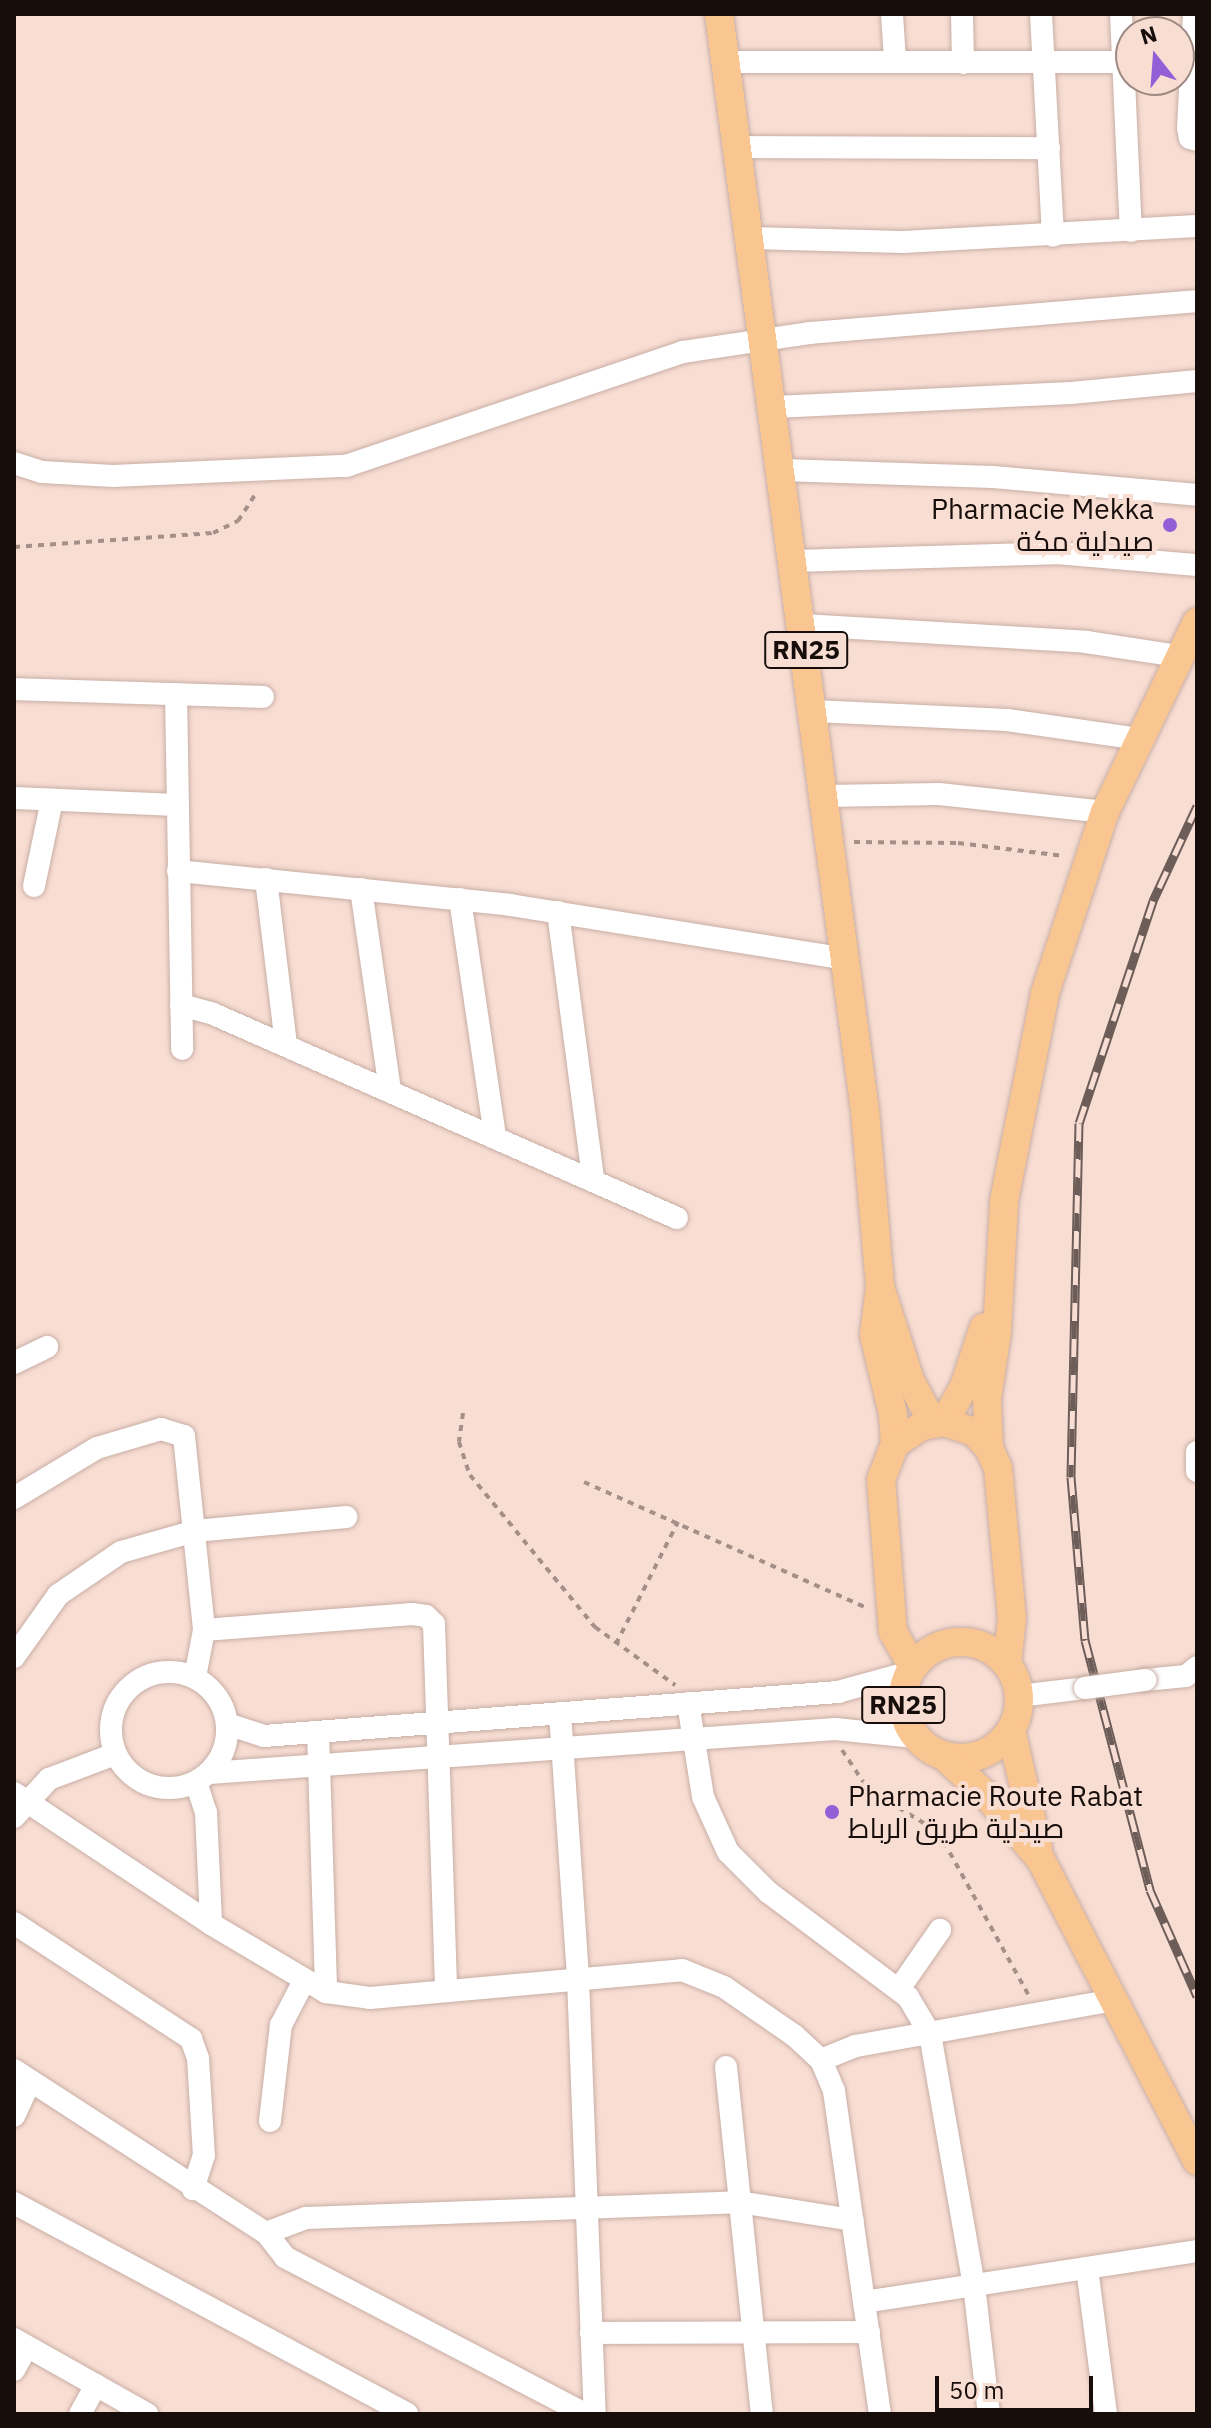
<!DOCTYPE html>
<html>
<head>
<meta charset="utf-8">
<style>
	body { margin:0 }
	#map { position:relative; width:1211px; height:2428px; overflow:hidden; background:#f8ddd3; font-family:"IBM Plex Sans",Cairo,sans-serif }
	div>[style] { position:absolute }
	.path>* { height:4px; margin-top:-2px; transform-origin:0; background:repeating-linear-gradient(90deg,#a49088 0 6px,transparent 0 12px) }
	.roads { filter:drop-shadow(0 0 2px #c8aea5) drop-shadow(0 0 2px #c8aea5) }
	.minor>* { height:22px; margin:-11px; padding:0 11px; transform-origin:11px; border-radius:11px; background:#fff }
	.minor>.ring { margin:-11px; padding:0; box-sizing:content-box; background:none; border:22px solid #fff; border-radius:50% }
	.major>* { height:28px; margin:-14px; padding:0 14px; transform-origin:14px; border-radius:14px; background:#f9c591 }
	.major>.ring { margin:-14px; padding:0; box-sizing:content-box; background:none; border:28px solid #f9c591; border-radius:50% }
	.rail>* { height:9px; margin-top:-4.5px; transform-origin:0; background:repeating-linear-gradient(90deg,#f8ddd3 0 18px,#6d5d58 0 36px); box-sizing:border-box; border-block:2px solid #6d5d58 }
	.bridges { filter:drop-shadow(0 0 2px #c8aea5) drop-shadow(0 0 2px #c8aea5) }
	.minor-bridge>* { height:22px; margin:-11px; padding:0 11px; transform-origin:11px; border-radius:11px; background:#fff }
	.dots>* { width:22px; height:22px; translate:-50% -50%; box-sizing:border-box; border:4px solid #f8ddd3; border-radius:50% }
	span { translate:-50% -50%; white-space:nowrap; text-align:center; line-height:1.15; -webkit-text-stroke:8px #f8ddd3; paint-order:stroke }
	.shield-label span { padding:2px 6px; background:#f8ddd3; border:2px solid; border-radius:6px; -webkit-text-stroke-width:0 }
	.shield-label { font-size:26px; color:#170e0b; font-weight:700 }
	.poi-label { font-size:28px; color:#170e0b }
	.right { translate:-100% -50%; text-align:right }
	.left { translate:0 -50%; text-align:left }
	.frame { position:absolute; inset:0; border:16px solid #170e0b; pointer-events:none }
	.north { position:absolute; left:1115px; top:16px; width:80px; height:80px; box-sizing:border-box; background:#f8ddd3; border:2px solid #9e8a83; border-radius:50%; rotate:343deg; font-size:22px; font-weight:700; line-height:32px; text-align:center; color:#170e0b }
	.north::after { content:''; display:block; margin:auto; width:28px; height:36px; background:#945ed7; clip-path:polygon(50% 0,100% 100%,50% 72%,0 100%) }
	.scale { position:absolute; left:935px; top:2376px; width:158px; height:36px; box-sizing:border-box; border:4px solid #170e0b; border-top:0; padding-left:10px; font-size:24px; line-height:28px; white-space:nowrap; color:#170e0b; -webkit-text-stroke:6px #f8ddd3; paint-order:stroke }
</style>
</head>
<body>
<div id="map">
	<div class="path">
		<i style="left:14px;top:547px;width:199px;rotate:-4deg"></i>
		<i style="left:213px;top:533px;width:28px;rotate:-26deg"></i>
		<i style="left:238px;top:521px;width:35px;rotate:-57deg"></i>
		<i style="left:854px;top:842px;width:104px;rotate:0.6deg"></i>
		<i style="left:958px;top:843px;width:107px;rotate:7deg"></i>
		<i style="left:463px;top:1413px;width:29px;rotate:98deg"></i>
		<i style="left:459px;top:1442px;width:35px;rotate:72deg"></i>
		<i style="left:470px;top:1475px;width:197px;rotate:50.6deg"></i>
		<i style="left:595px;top:1627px;width:99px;rotate:35.9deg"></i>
		<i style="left:584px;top:1482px;width:310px;rotate:24deg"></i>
		<i style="left:616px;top:1644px;width:137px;rotate:-63.1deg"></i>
		<i style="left:842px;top:1750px;width:47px;rotate:56.3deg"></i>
		<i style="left:868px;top:1789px;width:69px;rotate:31.4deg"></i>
		<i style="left:927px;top:1825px;width:24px;rotate:45deg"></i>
		<i style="left:944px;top:1842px;width:174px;rotate:61.1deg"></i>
	</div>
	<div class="roads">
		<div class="minor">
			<i style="left:892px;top:14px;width:47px;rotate:86.3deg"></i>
			<i style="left:962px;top:14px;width:49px;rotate:88.8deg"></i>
			<i style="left:1041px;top:14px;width:222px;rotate:86.9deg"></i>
			<i style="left:1121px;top:14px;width:217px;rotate:87.4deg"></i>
			<i style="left:1194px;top:14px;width:114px;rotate:93deg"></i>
			<i style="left:1188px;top:128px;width:10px;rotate:79deg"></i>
			<i style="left:1190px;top:138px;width:7px;rotate:16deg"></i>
			<i style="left:726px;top:62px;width:405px"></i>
			<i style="left:737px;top:147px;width:312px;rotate:0.2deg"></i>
			<i style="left:751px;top:238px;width:152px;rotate:1.5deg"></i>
			<i style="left:903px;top:242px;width:294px;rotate:-3.1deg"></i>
			<i style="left:774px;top:407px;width:297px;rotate:-2.7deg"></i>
			<i style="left:1071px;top:393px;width:127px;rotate:-5.4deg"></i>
			<i style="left:14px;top:463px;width:29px;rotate:18deg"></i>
			<i style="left:42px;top:472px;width:71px;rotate:3.2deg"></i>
			<i style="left:113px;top:476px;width:233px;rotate:-2.5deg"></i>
			<i style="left:346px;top:466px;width:356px;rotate:-18.7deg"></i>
			<i style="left:683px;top:352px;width:128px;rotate:-8.5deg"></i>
			<i style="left:810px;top:333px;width:388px;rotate:-4.7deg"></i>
			<i style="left:782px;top:470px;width:211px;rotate:1.9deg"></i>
			<i style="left:993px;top:477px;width:205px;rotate:5deg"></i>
			<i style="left:794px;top:561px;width:262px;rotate:-1.7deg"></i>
			<i style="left:1056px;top:553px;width:142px;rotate:4.9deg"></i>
			<i style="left:803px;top:625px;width:284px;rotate:3.4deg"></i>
			<i style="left:1086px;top:642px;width:94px;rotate:8.6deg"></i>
			<i style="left:14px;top:689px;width:249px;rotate:1.8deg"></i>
			<i style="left:176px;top:694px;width:355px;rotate:89deg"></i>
			<i style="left:814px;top:711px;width:193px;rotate:2.7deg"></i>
			<i style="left:1007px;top:720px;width:133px;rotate:8.2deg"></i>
			<i style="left:826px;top:796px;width:113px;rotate:-1deg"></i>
			<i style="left:939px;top:794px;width:167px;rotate:6.2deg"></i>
			<i style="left:14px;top:798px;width:163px;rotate:2.5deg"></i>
			<i style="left:178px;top:871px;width:334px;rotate:5.8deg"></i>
			<i style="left:510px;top:905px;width:340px;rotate:9.1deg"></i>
			<i style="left:266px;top:879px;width:167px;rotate:83.1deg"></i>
			<i style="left:34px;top:886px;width:88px;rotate:-78.2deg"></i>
			<i style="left:361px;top:889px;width:204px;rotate:81.8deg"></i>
			<i style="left:460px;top:899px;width:240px;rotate:81.6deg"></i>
			<i style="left:558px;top:912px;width:269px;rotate:82.5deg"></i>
			<i style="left:181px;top:1005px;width:31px;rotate:15deg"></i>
			<i style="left:211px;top:1013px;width:509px;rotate:23.75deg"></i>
			<i style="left:14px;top:1363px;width:37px;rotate:-26deg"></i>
			<i style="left:1197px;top:1452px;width:19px;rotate:90deg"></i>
			<i style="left:14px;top:1498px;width:97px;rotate:-31.1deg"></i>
			<i style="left:97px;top:1448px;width:67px;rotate:-16.5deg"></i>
			<i style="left:161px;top:1429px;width:24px;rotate:17deg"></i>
			<i style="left:184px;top:1436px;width:195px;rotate:84.1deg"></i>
			<i style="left:204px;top:1630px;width:48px;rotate:100.8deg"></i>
			<i style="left:204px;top:1630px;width:209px;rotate:-4.4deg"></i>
			<i style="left:412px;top:1614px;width:14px;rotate:8deg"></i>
			<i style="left:426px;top:1616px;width:11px;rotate:45deg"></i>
			<i style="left:434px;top:1624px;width:367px;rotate:88.1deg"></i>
			<i style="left:14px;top:1657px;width:76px;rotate:-54.6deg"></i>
			<i style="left:58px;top:1595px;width:76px;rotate:-34.3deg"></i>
			<i style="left:121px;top:1552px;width:77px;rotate:-15.8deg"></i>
			<i style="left:195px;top:1531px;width:152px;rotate:-5.3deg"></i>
			<i class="ring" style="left:111px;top:1672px;width:94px;height:94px"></i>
			<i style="left:1145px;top:1680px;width:41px;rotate:-5.6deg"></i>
			<i style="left:1186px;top:1676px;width:14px;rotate:-39deg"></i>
			<i style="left:1019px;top:1696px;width:66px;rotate:-6.9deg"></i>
			<i style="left:688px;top:1703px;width:95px;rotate:80.9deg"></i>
			<i style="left:703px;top:1797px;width:60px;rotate:65.6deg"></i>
			<i style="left:728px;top:1852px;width:57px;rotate:45deg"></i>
			<i style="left:768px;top:1892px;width:175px;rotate:36.9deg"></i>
			<i style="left:908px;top:1997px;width:43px;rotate:59.3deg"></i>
			<i style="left:930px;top:2034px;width:255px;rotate:80.1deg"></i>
			<i style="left:974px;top:2285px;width:130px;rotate:83.4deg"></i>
			<i style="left:560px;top:1713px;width:267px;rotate:86.1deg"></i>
			<i style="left:578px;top:1979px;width:435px;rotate:87.8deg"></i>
			<i style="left:227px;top:1724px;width:39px;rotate:18deg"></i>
			<i style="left:264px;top:1736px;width:576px;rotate:-4.38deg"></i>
			<i style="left:838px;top:1692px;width:75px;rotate:-15.5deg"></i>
			<i style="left:318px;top:1732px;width:260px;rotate:88.2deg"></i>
			<i style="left:209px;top:1773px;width:628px;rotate:-4.02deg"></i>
			<i style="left:835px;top:1729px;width:80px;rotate:5.7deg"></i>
			<i style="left:196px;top:1782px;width:32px;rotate:72deg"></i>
			<i style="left:206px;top:1812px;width:112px;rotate:87.4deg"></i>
			<i style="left:14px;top:1793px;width:237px;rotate:33.6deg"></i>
			<i style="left:211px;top:1924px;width:134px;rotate:30.6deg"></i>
			<i style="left:326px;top:1992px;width:44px;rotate:7.8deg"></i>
			<i style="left:370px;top:1998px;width:313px;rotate:-5.1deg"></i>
			<i style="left:682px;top:1970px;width:45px;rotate:22deg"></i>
			<i style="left:724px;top:1987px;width:86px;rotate:34.6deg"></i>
			<i style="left:795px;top:2036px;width:35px;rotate:43deg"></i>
			<i style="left:821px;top:2060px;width:34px;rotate:67deg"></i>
			<i style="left:834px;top:2091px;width:326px;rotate:81.9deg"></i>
			<i style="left:14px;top:1817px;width:52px;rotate:-47.4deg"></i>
			<i style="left:49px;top:1779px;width:71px;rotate:-20.7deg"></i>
			<i style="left:14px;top:1923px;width:212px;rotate:33.2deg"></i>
			<i style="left:191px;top:2039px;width:20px;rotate:70deg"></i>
			<i style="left:198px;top:2058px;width:97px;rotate:86.5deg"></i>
			<i style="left:204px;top:2155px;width:36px;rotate:108deg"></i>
			<i style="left:899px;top:1989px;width:72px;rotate:-55.2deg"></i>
			<i style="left:821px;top:2060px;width:38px;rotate:-22deg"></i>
			<i style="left:856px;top:2046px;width:262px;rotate:-10.1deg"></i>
			<i style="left:726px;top:2067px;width:349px;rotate:84.1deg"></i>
			<i style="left:14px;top:2070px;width:300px;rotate:32.9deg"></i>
			<i style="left:14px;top:2116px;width:38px;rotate:-65deg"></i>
			<i style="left:270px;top:2121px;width:97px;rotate:-83.5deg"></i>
			<i style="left:281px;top:2025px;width:50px;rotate:-62.4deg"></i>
			<i style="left:14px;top:2203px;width:446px;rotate:28.2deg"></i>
			<i style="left:1087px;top:2268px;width:147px;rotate:82.6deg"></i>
			<i style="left:864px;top:2302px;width:337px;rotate:-8.7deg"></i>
			<i style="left:591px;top:2333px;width:278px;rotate:-0.2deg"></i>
			<i style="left:14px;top:2339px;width:153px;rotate:29.4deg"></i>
			<i style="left:14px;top:2370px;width:26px;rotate:-61deg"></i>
			<i style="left:80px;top:2414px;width:33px;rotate:-61deg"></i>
			<i style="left:585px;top:2414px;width:339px;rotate:-152.4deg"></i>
			<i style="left:285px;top:2257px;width:31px;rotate:-128deg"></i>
			<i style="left:266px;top:2233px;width:43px;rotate:-20.6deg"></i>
			<i style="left:306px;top:2218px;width:433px;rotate:-2.1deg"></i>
			<i style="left:739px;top:2202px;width:115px;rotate:9deg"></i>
		</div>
		<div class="major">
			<i style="left:719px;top:14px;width:1107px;rotate:82.42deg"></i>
			<i style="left:865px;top:1111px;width:177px;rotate:85.1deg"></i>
			<i style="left:880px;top:1287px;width:48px;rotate:97.1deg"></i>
			<i style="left:874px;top:1335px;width:81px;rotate:76.5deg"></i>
			<i style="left:893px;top:1414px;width:30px;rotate:86deg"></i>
			<i style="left:880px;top:1287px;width:98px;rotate:72.1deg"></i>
			<i style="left:910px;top:1380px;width:49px;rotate:61.9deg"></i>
			<i style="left:944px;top:1422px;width:40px;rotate:-60.3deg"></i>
			<i style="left:964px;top:1387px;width:63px;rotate:-71.6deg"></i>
			<i style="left:989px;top:1448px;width:49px;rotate:-92.3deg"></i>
			<i style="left:987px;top:1399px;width:68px;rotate:-81.5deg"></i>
			<i style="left:997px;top:1332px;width:131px;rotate:-86.9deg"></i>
			<i style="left:1004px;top:1201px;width:212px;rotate:-78.8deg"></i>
			<i style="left:1045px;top:993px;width:191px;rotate:-71.7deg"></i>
			<i style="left:1105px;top:812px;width:211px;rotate:-64.2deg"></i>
			<i class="ring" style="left:903px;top:1642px;width:88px;height:88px"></i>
			<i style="left:913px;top:1667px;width:40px;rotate:-119.7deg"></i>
			<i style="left:893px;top:1632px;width:152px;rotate:-94.5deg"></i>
			<i style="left:881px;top:1480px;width:39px;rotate:-69deg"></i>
			<i style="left:895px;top:1444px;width:32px;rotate:-34deg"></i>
			<i style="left:922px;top:1426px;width:22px;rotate:-10deg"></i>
			<i style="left:944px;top:1422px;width:32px;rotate:18deg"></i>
			<i style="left:974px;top:1432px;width:22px;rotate:47deg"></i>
			<i style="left:989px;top:1448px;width:22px;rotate:66deg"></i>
			<i style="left:998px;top:1468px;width:151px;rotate:84.7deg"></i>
			<i style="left:1012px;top:1618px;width:46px;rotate:96.2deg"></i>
			<i style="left:1011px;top:1730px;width:121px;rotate:77.1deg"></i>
			<i style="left:944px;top:1756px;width:60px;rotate:43deg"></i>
			<i style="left:988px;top:1797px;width:82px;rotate:49.9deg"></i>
			<i style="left:1041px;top:1860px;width:339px;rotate:62.6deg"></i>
		</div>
	</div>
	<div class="rail">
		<i style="left:1197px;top:806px;width:105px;rotate:114.9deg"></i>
		<i style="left:1153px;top:901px;width:234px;rotate:108.4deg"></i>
		<i style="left:1079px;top:1123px;width:354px;rotate:91.3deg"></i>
		<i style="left:1071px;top:1477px;width:164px;rotate:85.1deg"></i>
		<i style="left:1085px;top:1640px;width:258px;rotate:75.4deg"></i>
		<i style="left:1150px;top:1890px;width:116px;rotate:66.1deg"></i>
	</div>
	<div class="bridges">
		<div class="minor-bridge">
			<i style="left:1085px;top:1688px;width:61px;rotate:-7.6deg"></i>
		</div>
	</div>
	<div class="dots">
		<i style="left:1170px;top:525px;background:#945ed7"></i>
		<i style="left:832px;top:1812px;background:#945ed7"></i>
	</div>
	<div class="shield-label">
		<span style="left:806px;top:650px">RN25</span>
		<span style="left:903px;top:1705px">RN25</span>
	</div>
	<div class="poi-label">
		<span class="right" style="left:1154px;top:525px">Pharmacie Mekka<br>صيدلية مكة</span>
		<span class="left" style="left:848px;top:1812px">Pharmacie Route Rabat<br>صيدلية طريق الرباط</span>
	</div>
	<div class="frame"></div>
	<div class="north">N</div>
	<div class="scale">50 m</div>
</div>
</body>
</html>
